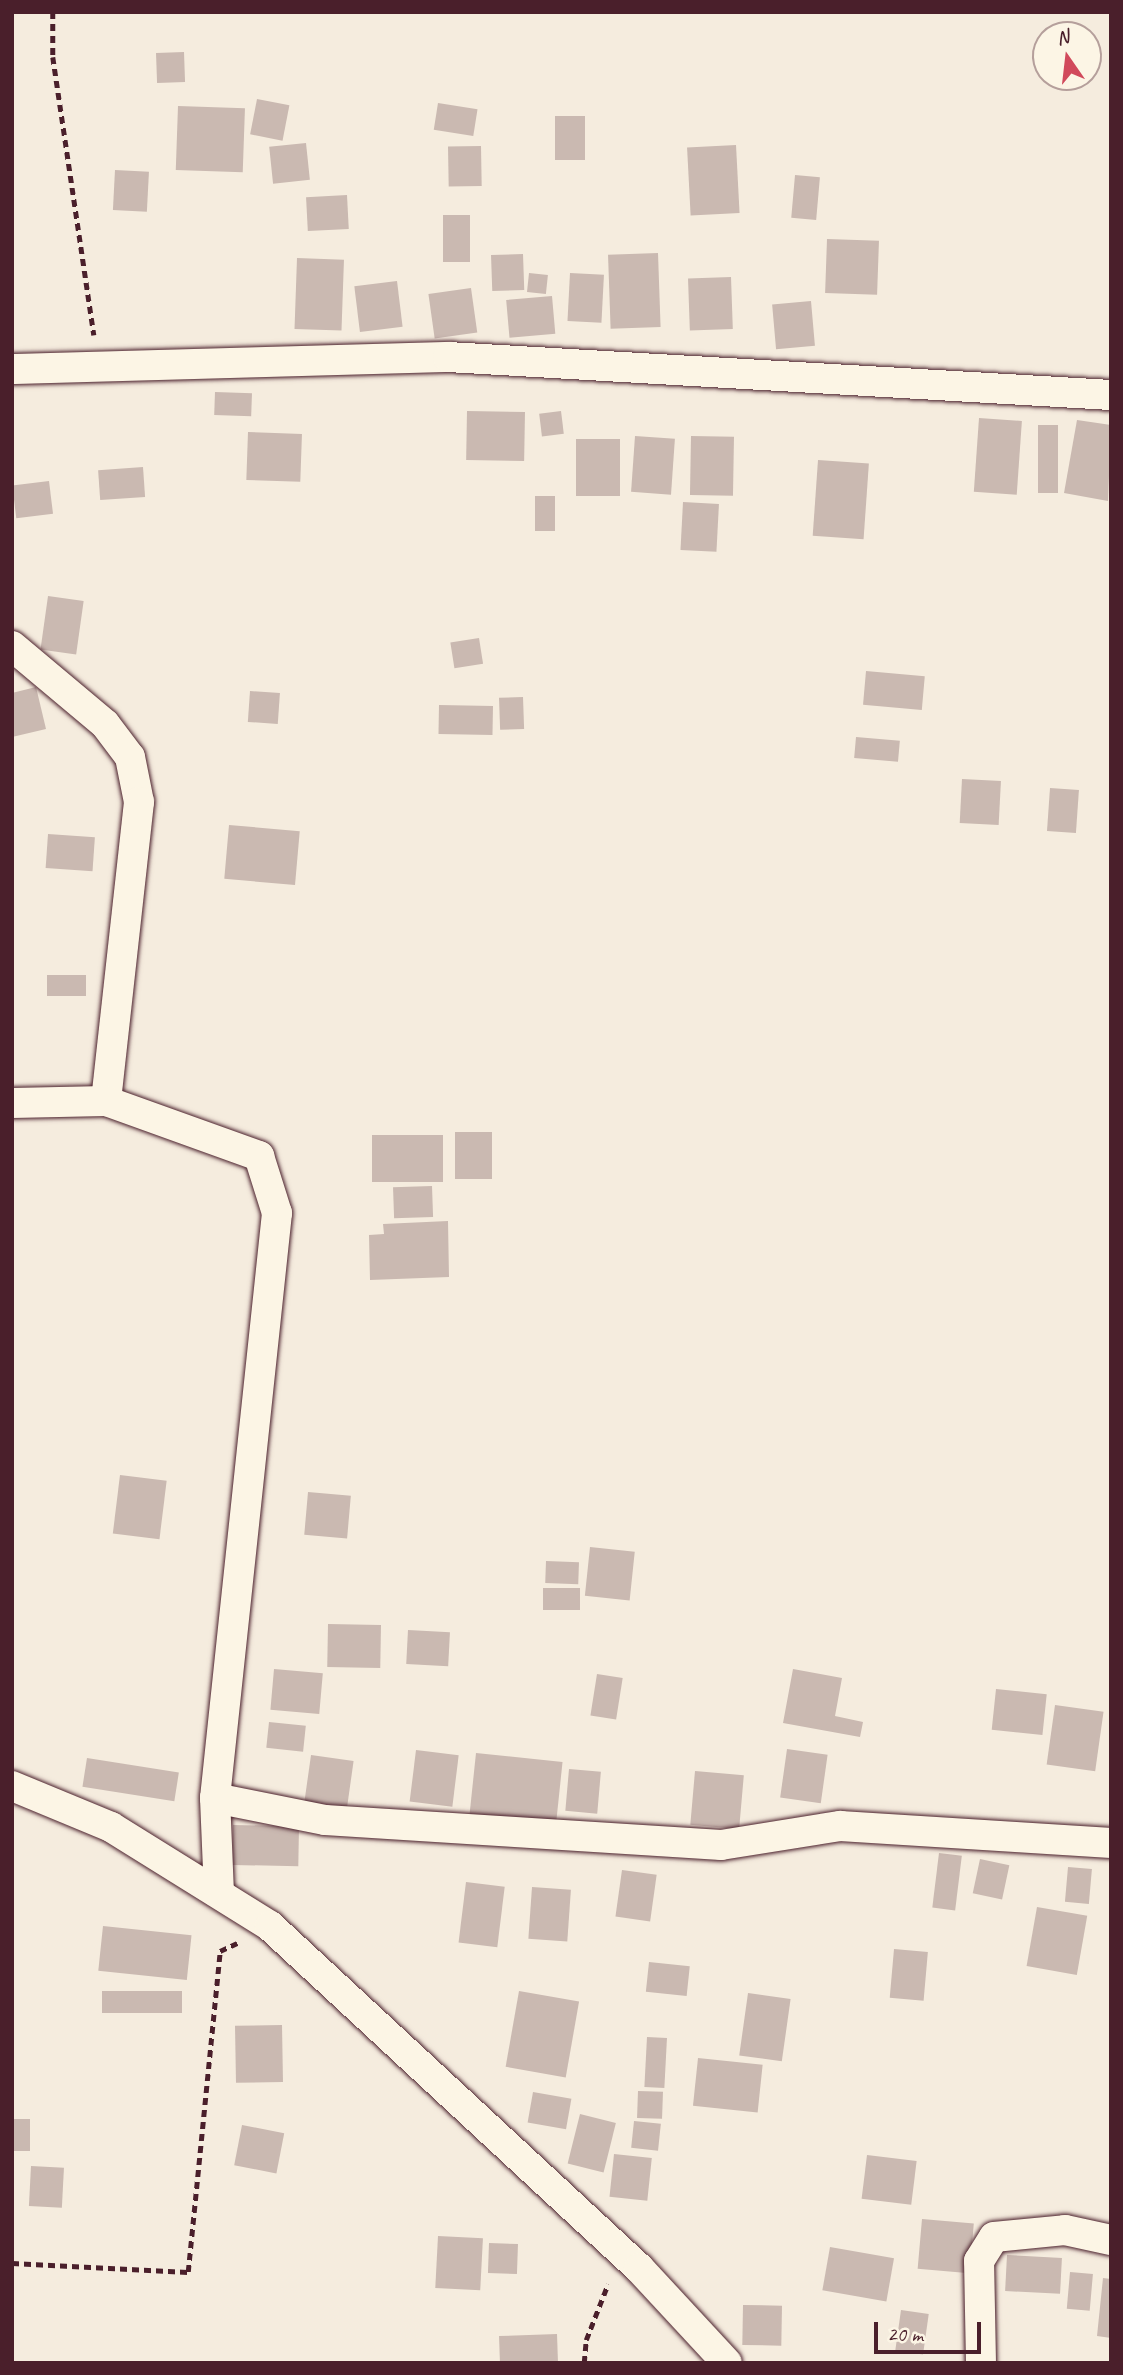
<!DOCTYPE html>
<html>
<head>
<meta charset="utf-8">
<style>
	body { margin:0 }
	#map { position:relative; width:1123px; height:2375px; overflow:hidden; background:#f5ecde; font-family:Caveat,sans-serif }
	div>[style] { position:absolute }
	.building>* { inset:0; background:#cab9b1; transform-origin:0 0 }
	.path>* { height:4.5px; margin-top:-2.25px; transform-origin:0; background:repeating-linear-gradient(90deg,#4a1f2b 0 7px,transparent 0 12px) }
	.roads { filter:drop-shadow(0 0 2px #4a1f2b) drop-shadow(0 0 2px #4a1f2b) }
	.street>* { height:30px; margin:-15px; padding:0 15px; transform-origin:15px; border-radius:15px; background:#fcf5e5 }
	span { translate:-50% -50%; white-space:nowrap; text-align:center; line-height:1.15; -webkit-text-stroke:7px #fcf5e5; paint-order:stroke }
	.frame { position:absolute; inset:0; border:14px solid #4a1f2b; pointer-events:none }
	.north { position:absolute; left:1032px; top:21px; width:70px; height:70px; box-sizing:border-box; background:#fcf5e5; border:2px solid #b59f9b; border-radius:50%; rotate:346deg; font-size:19px; font-weight:700; line-height:28px; text-align:center; color:#4a1f2b }
	.north::after { content:''; display:block; margin:auto; width:24px; height:32px; background:#d1495b; clip-path:polygon(50% 0,100% 100%,50% 72%,0 100%) }
	.scale { position:absolute; left:874px; top:2322px; width:107px; height:32px; box-sizing:border-box; border:4px solid #4a1f2b; border-top:0; padding-left:9px; font-size:21px; line-height:24px; white-space:nowrap; color:#4a1f2b; -webkit-text-stroke:5px #fcf5e5; paint-order:stroke }
</style>
</head>
<body>
<div id="map">
	<div class="building">
		<i style="left:184px;top:52px;width:30px;height:28px;rotate:88deg"></i>
		<i style="left:257px;top:99px;width:33px;height:36px;rotate:11deg"></i>
		<i style="left:438px;top:103px;width:40px;height:27px;rotate:9deg"></i>
		<i style="left:178px;top:106px;width:67px;height:64px;rotate:2deg"></i>
		<i style="left:555px;top:116px;width:30px;height:44px"></i>
		<i style="left:306px;top:143px;width:37px;height:37px;rotate:84deg"></i>
		<i style="left:736px;top:145px;width:68px;height:49px;rotate:87deg"></i>
		<i style="left:481px;top:146px;width:40px;height:33px;rotate:89deg"></i>
		<i style="left:115px;top:170px;width:34px;height:40px;rotate:3deg"></i>
		<i style="left:795px;top:175px;width:25px;height:43px;rotate:5deg"></i>
		<i style="left:347px;top:195px;width:34px;height:41px;rotate:87deg"></i>
		<i style="left:443px;top:215px;width:27px;height:47px"></i>
		<i style="left:827px;top:239px;width:52px;height:54px;rotate:2deg"></i>
		<i style="left:658px;top:253px;width:74px;height:50px;rotate:88deg"></i>
		<i style="left:523px;top:254px;width:36px;height:32px;rotate:88deg"></i>
		<i style="left:297px;top:258px;width:47px;height:71px;rotate:2deg"></i>
		<i style="left:529px;top:273px;width:19px;height:19px;rotate:6deg"></i>
		<i style="left:570px;top:273px;width:34px;height:48px;rotate:3deg"></i>
		<i style="left:731px;top:277px;width:52px;height:43px;rotate:88deg"></i>
		<i style="left:397px;top:281px;width:46px;height:43px;rotate:83deg"></i>
		<i style="left:471px;top:288px;width:45px;height:43px;rotate:82deg"></i>
		<i style="left:552px;top:296px;width:38px;height:46px;rotate:85deg"></i>
		<i style="left:811px;top:301px;width:45px;height:39px;rotate:85deg"></i>
		<i style="left:215px;top:392px;width:37px;height:23px;rotate:2deg"></i>
		<i style="left:467px;top:411px;width:58px;height:49px;rotate:1deg"></i>
		<i style="left:561px;top:411px;width:23px;height:22px;rotate:83deg"></i>
		<i style="left:979px;top:418px;width:43px;height:74px;rotate:4deg"></i>
		<i style="clip-path:polygon(1077px 420px,1111px 425px,1108px 501px,1064px 493px)"></i>
		<i style="left:1038px;top:425px;width:20px;height:68px"></i>
		<i style="left:248px;top:432px;width:54px;height:48px;rotate:2deg"></i>
		<i style="left:635px;top:436px;width:40px;height:56px;rotate:4deg"></i>
		<i style="left:691px;top:436px;width:43px;height:59px;rotate:1deg"></i>
		<i style="left:576px;top:439px;width:44px;height:57px"></i>
		<i style="left:818px;top:460px;width:51px;height:76px;rotate:4deg"></i>
		<i style="left:143px;top:467px;width:30px;height:45px;rotate:86deg"></i>
		<i style="left:49px;top:481px;width:33px;height:37px;rotate:83deg"></i>
		<i style="left:555px;top:496px;width:35px;height:20px;rotate:90deg"></i>
		<i style="left:683px;top:502px;width:36px;height:48px;rotate:3deg"></i>
		<i style="left:48px;top:596px;width:36px;height:54px;rotate:8deg"></i>
		<i style="left:479px;top:638px;width:26px;height:29px;rotate:81deg"></i>
		<i style="left:866px;top:671px;width:59px;height:34px;rotate:5deg"></i>
		<i style="clip-path:polygon(36px 687px,46px 729px,12px 737px,12px 693px)"></i>
		<i style="left:250px;top:691px;width:30px;height:31px;rotate:4deg"></i>
		<i style="left:523px;top:697px;width:32px;height:24px;rotate:88deg"></i>
		<i style="left:439px;top:705px;width:54px;height:29px;rotate:1deg"></i>
		<i style="left:856px;top:737px;width:44px;height:21px;rotate:5deg"></i>
		<i style="left:962px;top:779px;width:39px;height:44px;rotate:3deg"></i>
		<i style="left:1050px;top:788px;width:29px;height:43px;rotate:4deg"></i>
		<i style="left:229px;top:825px;width:71px;height:54px;rotate:5deg"></i>
		<i style="left:48px;top:834px;width:47px;height:34px;rotate:4deg"></i>
		<i style="left:86px;top:975px;width:21px;height:39px;rotate:90deg"></i>
		<i style="left:455px;top:1132px;width:37px;height:47px"></i>
		<i style="left:372px;top:1135px;width:71px;height:47px"></i>
		<i style="left:432px;top:1186px;width:31px;height:39px;rotate:88deg"></i>
		<i style="clip-path:polygon(448px 1221px,449px 1277px,370px 1280px,369px 1235px,384px 1234px,383px 1224px)"></i>
		<i style="left:120px;top:1475px;width:47px;height:59px;rotate:7deg"></i>
		<i style="left:308px;top:1492px;width:43px;height:43px;rotate:5deg"></i>
		<i style="left:590px;top:1547px;width:45px;height:49px;rotate:6deg"></i>
		<i style="left:546px;top:1561px;width:33px;height:22px;rotate:2deg"></i>
		<i style="left:543px;top:1588px;width:37px;height:22px"></i>
		<i style="left:328px;top:1624px;width:53px;height:43px;rotate:1deg"></i>
		<i style="left:408px;top:1630px;width:42px;height:34px;rotate:3deg"></i>
		<i style="left:274px;top:1669px;width:49px;height:41px;rotate:5deg"></i>
		<i style="clip-path:polygon(793px 1669px,842px 1678px,835px 1716px,863px 1722px,860px 1737px,783px 1723px)"></i>
		<i style="left:597px;top:1674px;width:26px;height:42px;rotate:9deg"></i>
		<i style="left:996px;top:1689px;width:51px;height:41px;rotate:6deg"></i>
		<i style="left:1055px;top:1705px;width:49px;height:60px;rotate:8deg"></i>
		<i style="left:269px;top:1722px;width:37px;height:26px;rotate:6deg"></i>
		<i style="left:787px;top:1749px;width:41px;height:49px;rotate:8deg"></i>
		<i style="left:416px;top:1750px;width:43px;height:52px;rotate:7deg"></i>
		<i style="left:476px;top:1753px;width:87px;height:63px;rotate:6deg"></i>
		<i style="left:311px;top:1755px;width:43px;height:47px;rotate:8deg"></i>
		<i style="left:87px;top:1758px;width:93px;height:29px;rotate:9deg"></i>
		<i style="left:569px;top:1769px;width:32px;height:42px;rotate:5deg"></i>
		<i style="left:695px;top:1771px;width:49px;height:54px;rotate:5deg"></i>
		<i style="left:233px;top:1825px;width:66px;height:40px;rotate:1deg"></i>
		<i style="left:939px;top:1853px;width:23px;height:55px;rotate:7deg"></i>
		<i style="left:980px;top:1859px;width:30px;height:35px;rotate:12deg"></i>
		<i style="left:1068px;top:1867px;width:24px;height:35px;rotate:5deg"></i>
		<i style="left:622px;top:1870px;width:35px;height:47px;rotate:8deg"></i>
		<i style="left:466px;top:1882px;width:39px;height:61px;rotate:7deg"></i>
		<i style="left:532px;top:1887px;width:39px;height:52px;rotate:4deg"></i>
		<i style="left:1037px;top:1907px;width:51px;height:60px;rotate:10deg"></i>
		<i style="left:103px;top:1926px;width:89px;height:45px;rotate:6deg"></i>
		<i style="left:894px;top:1949px;width:34px;height:49px;rotate:5deg"></i>
		<i style="left:649px;top:1962px;width:41px;height:30px;rotate:6deg"></i>
		<i style="left:182px;top:1991px;width:22px;height:80px;rotate:90deg"></i>
		<i style="left:519px;top:1991px;width:61px;height:77px;rotate:10deg"></i>
		<i style="left:748px;top:1993px;width:43px;height:63px;rotate:8deg"></i>
		<i style="left:282px;top:2025px;width:57px;height:47px;rotate:89deg"></i>
		<i style="left:647px;top:2037px;width:20px;height:50px;rotate:3deg"></i>
		<i style="left:698px;top:2058px;width:65px;height:48px;rotate:6deg"></i>
		<i style="left:638px;top:2091px;width:25px;height:27px;rotate:2deg"></i>
		<i style="left:533px;top:2092px;width:39px;height:31px;rotate:10deg"></i>
		<i style="left:580px;top:2114px;width:37px;height:51px;rotate:14deg"></i>
		<i style="left:12px;top:2119px;width:18px;height:32px"></i>
		<i style="left:634px;top:2121px;width:27px;height:27px;rotate:6deg"></i>
		<i style="left:242px;top:2125px;width:43px;height:41px;rotate:11deg"></i>
		<i style="left:614px;top:2154px;width:38px;height:43px;rotate:6deg"></i>
		<i style="left:867px;top:2155px;width:50px;height:44px;rotate:7deg"></i>
		<i style="left:31px;top:2166px;width:33px;height:40px;rotate:3deg"></i>
		<i style="left:922px;top:2219px;width:52px;height:50px;rotate:5deg"></i>
		<i style="left:438px;top:2236px;width:45px;height:52px;rotate:3deg"></i>
		<i style="left:489px;top:2243px;width:29px;height:30px;rotate:2deg"></i>
		<i style="left:830px;top:2247px;width:65px;height:44px;rotate:10deg"></i>
		<i style="left:1007px;top:2255px;width:55px;height:36px;rotate:3deg"></i>
		<i style="left:1070px;top:2272px;width:23px;height:37px;rotate:5deg"></i>
		<i style="clip-path:polygon(1103px 2278px,1111px 2279px,1111px 2338px,1097px 2336px)"></i>
		<i style="left:743px;top:2305px;width:39px;height:40px;rotate:1deg"></i>
		<i style="left:901px;top:2310px;width:28px;height:41px;rotate:8deg"></i>
		<i style="left:557px;top:2334px;width:29px;height:58px;rotate:88deg"></i>
	</div>
	<div class="path">
		<i style="left:53px;top:12px;width:45px;rotate:90deg"></i>
		<i style="left:53px;top:57px;width:281px;rotate:81.6deg"></i>
		<i style="left:12px;top:2263px;width:176px;rotate:2.9deg"></i>
		<i style="left:188px;top:2272px;width:323px;rotate:-84.3deg"></i>
		<i style="left:220px;top:1951px;width:19px;rotate:-25deg"></i>
		<i style="left:584px;top:2363px;width:23px;rotate:-85deg"></i>
		<i style="left:586px;top:2340px;width:60px;rotate:-68.6deg"></i>
	</div>
	<div class="roads">
		<div class="street">
			<i style="left:12px;top:369px;width:436px;rotate:-1.6deg"></i>
			<i style="left:448px;top:357px;width:664px;rotate:3.28deg"></i>
			<i style="left:12px;top:646px;width:121px;rotate:40deg"></i>
			<i style="left:105px;top:724px;width:41px;rotate:52.9deg"></i>
			<i style="left:130px;top:757px;width:46px;rotate:78.7deg"></i>
			<i style="left:139px;top:802px;width:301px;rotate:96.3deg"></i>
			<i style="left:106px;top:1101px;width:163px;rotate:19.8deg"></i>
			<i style="left:259px;top:1156px;width:60px;rotate:72.5deg"></i>
			<i style="left:277px;top:1213px;width:588px;rotate:96.05deg"></i>
			<i style="left:215px;top:1798px;width:95px;rotate:87.6deg"></i>
			<i style="left:12px;top:1103px;width:94px;rotate:-1.2deg"></i>
			<i style="left:12px;top:1786px;width:107px;rotate:22.5deg"></i>
			<i style="left:111px;top:1827px;width:187px;rotate:31.9deg"></i>
			<i style="left:270px;top:1926px;width:503px;rotate:42.83deg"></i>
			<i style="left:639px;top:2268px;width:129px;rotate:47.2deg"></i>
			<i style="left:215px;top:1798px;width:112px;rotate:11.3deg"></i>
			<i style="left:325px;top:1820px;width:397px;rotate:3.6deg"></i>
			<i style="left:721px;top:1845px;width:121px;rotate:-9.1deg"></i>
			<i style="left:840px;top:1826px;width:272px;rotate:3.6deg"></i>
			<i style="left:981px;top:2363px;width:102px;rotate:-91.1deg"></i>
			<i style="left:979px;top:2261px;width:28px;rotate:-58deg"></i>
			<i style="left:994px;top:2237px;width:71px;rotate:-5.6deg"></i>
			<i style="left:1065px;top:2230px;width:47px;rotate:12.3deg"></i>
		</div>
	</div>
	<div class="frame"></div>
	<div class="north">N</div>
	<div class="scale">20 m</div>
</div>
</body>
</html>
